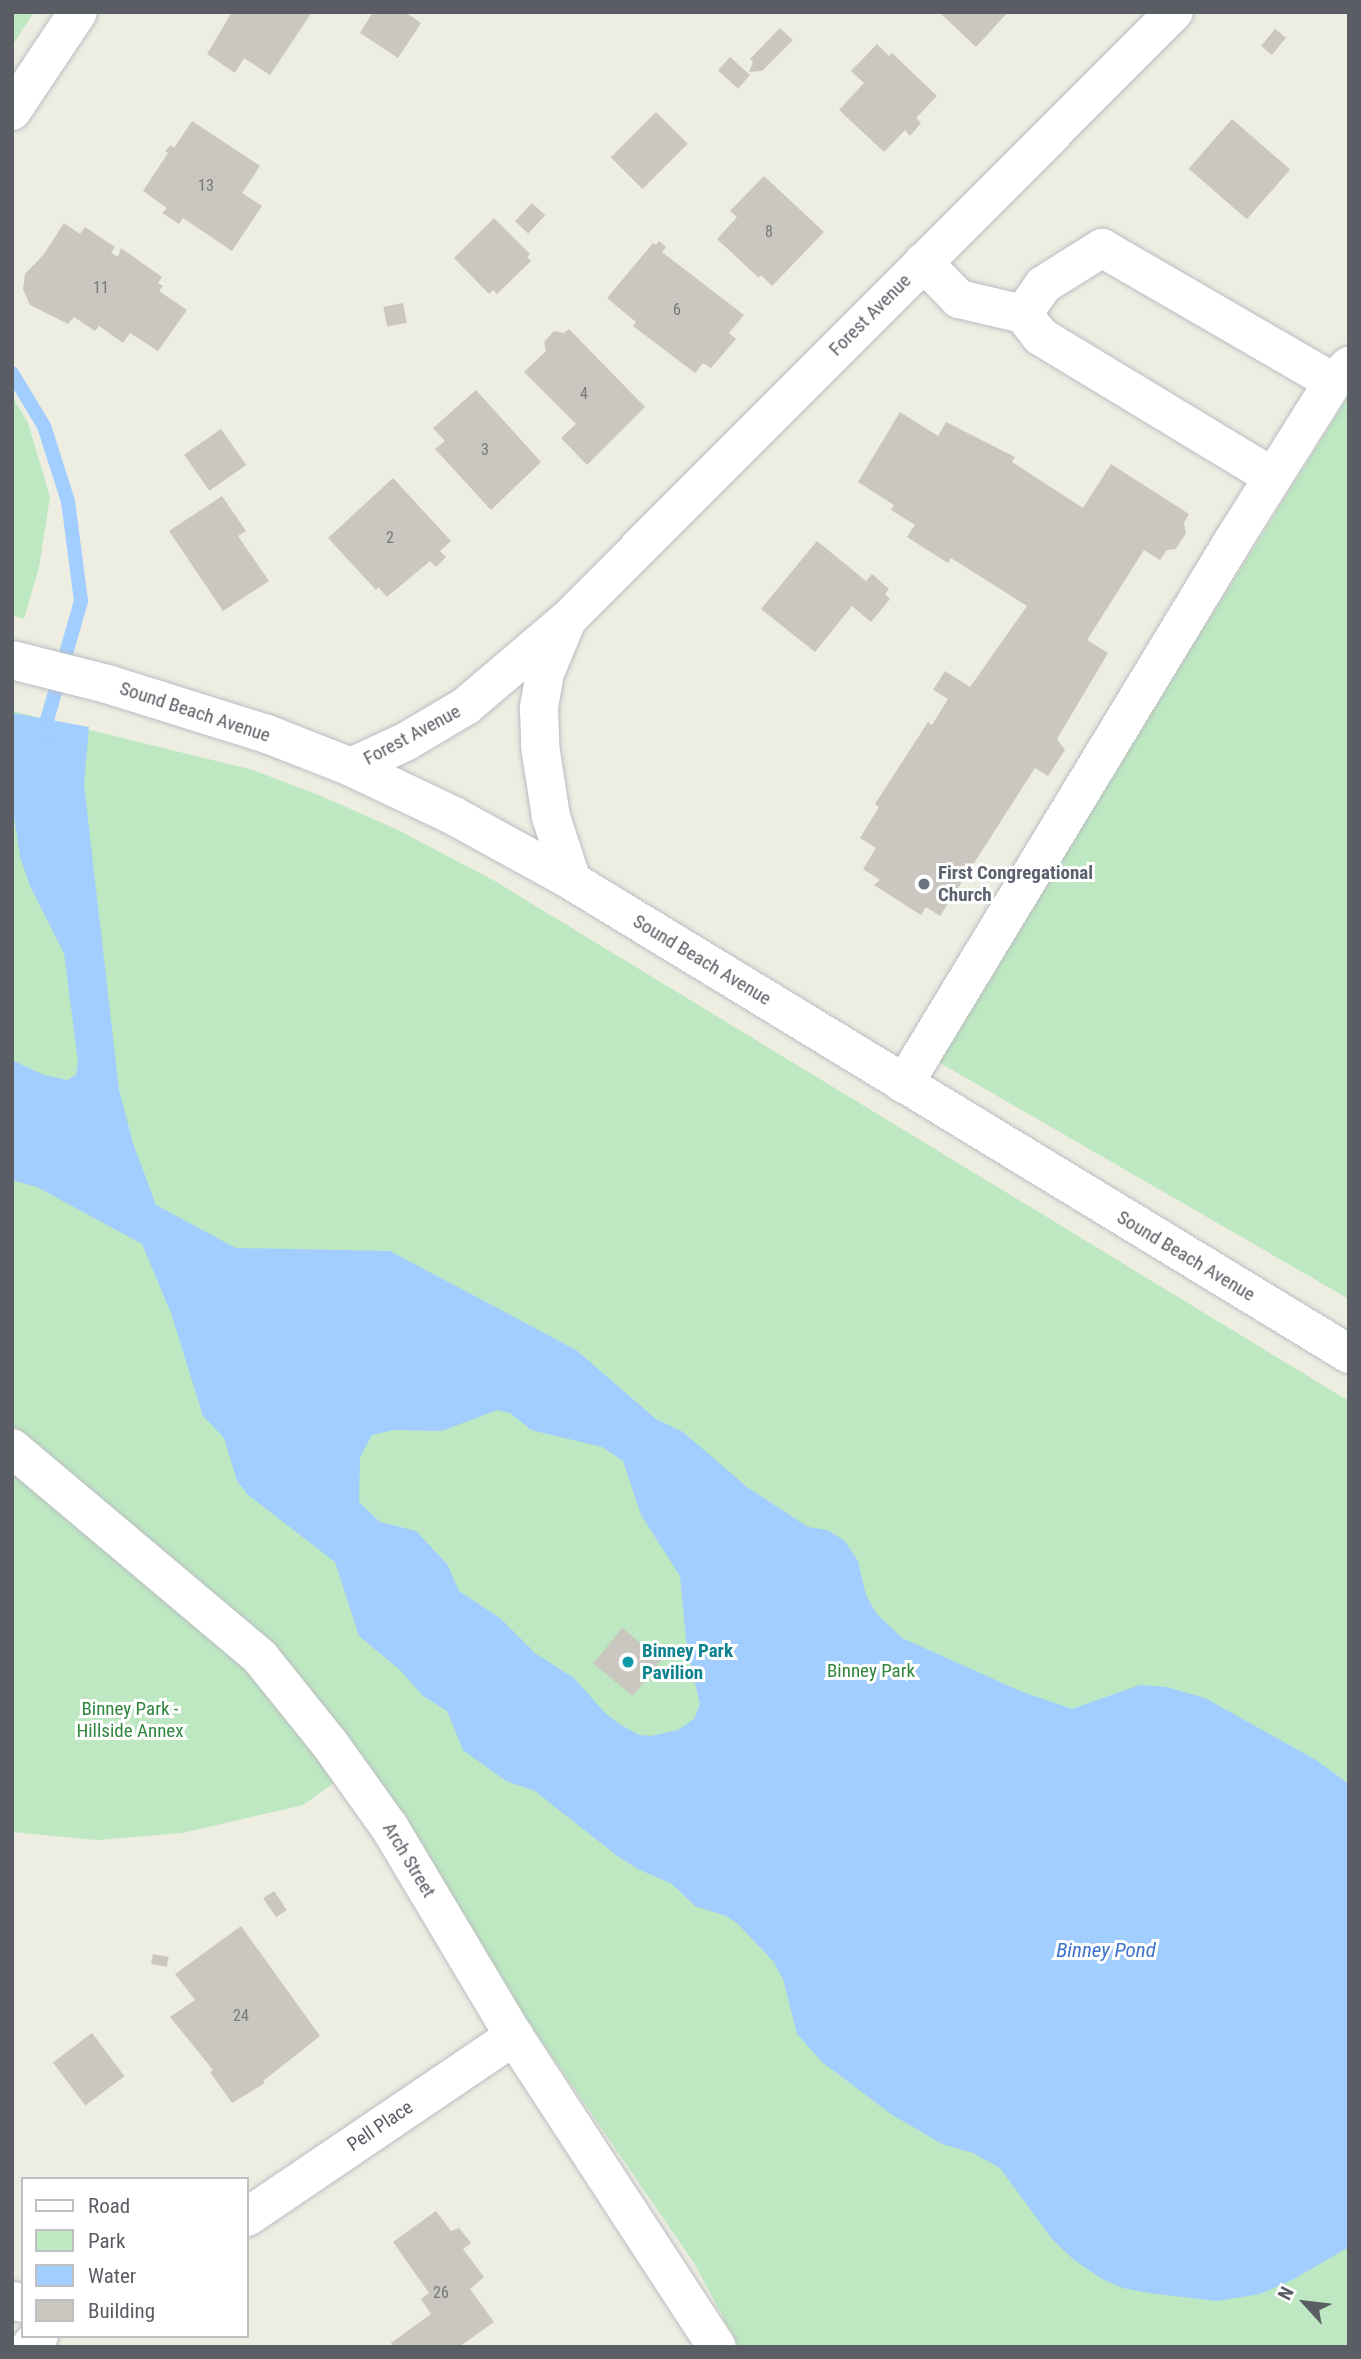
<!DOCTYPE html>
<html>
<head>
<meta charset="utf-8">
<style>
	body { margin:0 }
	#map { position:relative; width:1361px; height:2359px; overflow:hidden; background:#eeede2; font-family:"Roboto Condensed",sans-serif }
	div>[style] { position:absolute }
	.green>* { inset:0; background:#bde8c1 }
	.water>* { inset:0; background:#a1cdff }
	.stream>* { height:14px; margin:-7px; padding:0 7px; transform-origin:7px; border-radius:7px; background:#a1cdff }
	.building>* { inset:0; background:#c9c7bf; transform-origin:0 0 }
	.roads { filter:drop-shadow(0 0 2px #babcc2) drop-shadow(0 0 2px #babcc2) }
	.minor>* { height:38px; margin:-19px; padding:0 19px; transform-origin:19px; border-radius:19px; background:#fff }
	.dots>* { width:19px; height:19px; translate:-50% -50%; box-sizing:border-box; border:4px solid #fff; border-radius:50% }
	span { translate:-50% -50%; white-space:nowrap; text-align:center; line-height:1.15; -webkit-text-stroke:6px #fff; paint-order:stroke }
	.number-label { font-size:16px; color:#76787b }
	.number-label span { -webkit-text-stroke-width:0 }
	.street-label { font-size:19px; color:#5a5e64 }
	.worship-label { font-size:19px; color:#5b616d; font-weight:700 }
	.left { translate:0 -50%; text-align:left }
	.culture-label { font-size:19px; color:#0d838f; font-weight:700 }
	.park-label { font-size:19px; color:#2f863c }
	.water-label { font-size:21px; color:#3d73ca; font-style:italic }
	.frame { position:absolute; inset:0; border:14px solid #5a5e64; pointer-events:none }
	.legend { position:absolute; left:21px; top:2177px; width:228px; height:161px; box-sizing:border-box; background:#fff; border:2px solid #bdbfc1; margin:0; padding:9px 12px; list-style:none; font-size:21px; color:#5a5e64 }
	.legend li { display:flex; align-items:center; gap:14px; height:35px }
	.legend b { width:35px; border:2px solid #bdbfc1 }
	.north { position:absolute; left:1270px; top:2268px; width:70px; height:70px; -webkit-text-stroke:5px #fff; paint-order:stroke; rotate:297deg; font-size:19px; font-weight:700; line-height:28px; text-align:center; color:#5a5e64 }
	.north::after { content:''; display:block; margin:auto; width:24px; height:32px; background:#5a5e64; clip-path:polygon(50% 0,100% 100%,50% 72%,0 100%) }
</style>
</head>
<body>
<div id="map">
	<div class="green">
		<i style="clip-path:polygon(12px 12px,34px 12px,12px 46px)"></i>
		<i style="clip-path:polygon(1349px 395px,1349px 1299px,935px 1060px)"></i>
		<i style="clip-path:polygon(12px 396px,28px 423px,50px 497px,39px 567px,24px 619px,12px 615px)"></i>
		<i style="clip-path:polygon(12px 711px,253px 770px,321px 796px,398px 830px,493px 880px,1349px 1401px,1349px 2347px,739px 2347px,694px 2263px,525px 2017px,351px 1747px,12px 1431px)"></i>
		<i style="clip-path:polygon(12px 1466px,246px 1664px,339px 1779px,303px 1805px,182px 1833px,97px 1840px,12px 1832px)"></i>
	</div>
	<div class="water">
		<i style="clip-path:polygon(evenodd,13px 713px,89px 727px,84px 784px,119px 1090px,133px 1143px,156px 1205px,236px 1248px,390px 1251px,576px 1350px,656px 1419px,683px 1432px,747px 1487px,808px 1527px,827px 1530px,844px 1540px,858px 1561px,866px 1595px,876px 1613px,902px 1638px,1020px 1691px,1072px 1709px,1140px 1685px,1166px 1687px,1205px 1698px,1316px 1760px,1349px 1784px,1349px 2247px,1294px 2279px,1260px 2294px,1217px 2301px,1149px 2293px,1123px 2288px,1100px 2278px,1073px 2259px,1052px 2239px,1000px 2168px,973px 2153px,942px 2144px,891px 2114px,822px 2062px,797px 2034px,783px 1979px,773px 1961px,737px 1923px,726px 1916px,695px 1906px,672px 1884px,638px 1869px,616px 1855px,535px 1791px,506px 1781px,463px 1750px,447px 1711px,423px 1696px,400px 1670px,359px 1636px,335px 1562px,248px 1495px,237px 1481px,224px 1438px,203px 1416px,171px 1313px,142px 1244px,37px 1187px,12px 1180px,12px 1060px,44px 1075px,67px 1080px,76px 1075px,78px 1062px,64px 953px,30px 886px,20px 857px,12px 802px,13px 713px,497px 1410px,510px 1413px,531px 1430px,602px 1447px,623px 1461px,641px 1515px,680px 1576px,687px 1649px,700px 1704px,694px 1719px,678px 1730px,651px 1736px,639px 1735px,621px 1725px,607px 1715px,574px 1678px,536px 1654px,500px 1618px,459px 1591px,447px 1564px,416px 1531px,380px 1522px,359px 1502px,360px 1457px,372px 1435px,394px 1430px,442px 1431px,497px 1410px)"></i>
	</div>
	<div class="stream">
		<i style="left:12px;top:373px;width:62px;rotate:58.9deg"></i>
		<i style="left:44px;top:426px;width:79px;rotate:72.3deg"></i>
		<i style="left:68px;top:501px;width:101px;rotate:82.6deg"></i>
		<i style="left:81px;top:601px;width:124px;rotate:105.9deg"></i>
		<i style="left:47px;top:720px;width:16px;rotate:83deg"></i>
	</div>
	<div class="building">
		<i style="clip-path:polygon(232px 12px,312px 12px,270px 75px,244px 58px,235px 73px,207px 54px)"></i>
		<i style="clip-path:polygon(373px 12px,405px 12px,421px 23px,398px 58px,360px 33px)"></i>
		<i style="clip-path:polygon(939px 12px,1008px 12px,976px 47px)"></i>
		<i style="clip-path:polygon(780px 28px,793px 40px,762px 71px,749px 72px,753px 62px,750px 59px)"></i>
		<i style="left:1275px;top:29px;width:14px;height:22px;rotate:39deg"></i>
		<i style="clip-path:polygon(877px 44px,889px 56px,892px 53px,937px 96px,916px 118px,921px 123px,910px 136px,905px 130px,884px 152px,839px 110px,864px 83px,851px 71px)"></i>
		<i style="left:730px;top:57px;width:27px;height:18px;rotate:42deg"></i>
		<i style="left:656px;top:112px;width:45px;height:64px;rotate:45deg"></i>
		<i style="left:1232px;top:119px;width:77px;height:66px;rotate:41deg"></i>
		<i style="clip-path:polygon(192px 121px,260px 166px,242px 193px,262px 206px,232px 251px,183px 218px,179px 224px,162px 213px,167px 208px,143px 191px,168px 153px,165px 151px,171px 145px,174px 148px)"></i>
		<i style="clip-path:polygon(764px 176px,824px 232px,772px 286px,761px 275px,759px 278px,717px 239px,737px 217px,730px 211px)"></i>
		<i style="left:532px;top:203px;width:18px;height:25px;rotate:43deg"></i>
		<i style="clip-path:polygon(494px 218px,530px 254px,527px 257px,531px 261px,497px 294px,493px 290px,489px 294px,454px 258px)"></i>
		<i style="clip-path:polygon(64px 223px,80px 234px,85px 227px,115px 247px,111px 253px,118px 257px,121px 248px,162px 277px,158px 283px,163px 286px,159px 291px,187px 310px,158px 351px,130px 333px,123px 343px,99px 326px,95px 331px,74px 317px,68px 324px,30px 305px,23px 289px,25px 274px,44px 254px)"></i>
		<i style="clip-path:polygon(659px 241px,666px 247px,662px 252px,744px 315px,729px 333px,736px 339px,711px 368px,703px 363px,695px 373px,633px 326px,636px 322px,607px 298px,653px 243px,656px 245px)"></i>
		<i style="left:403px;top:303px;width:20px;height:20px;rotate:79deg"></i>
		<i style="clip-path:polygon(569px 329px,645px 407px,587px 465px,561px 438px,576px 424px,524px 372px,546px 351px,544px 342px,554px 331px,564px 333px)"></i>
		<i style="clip-path:polygon(476px 390px,541px 462px,491px 510px,435px 449px,445px 441px,433px 428px)"></i>
		<i style="clip-path:polygon(900px 412px,938px 436px,946px 422px,1015px 457px,1012px 462px,1083px 508px,1111px 464px,1189px 514px,1184px 523px,1186px 533px,1176px 549px,1167px 550px,1160px 560px,1144px 550px,1087px 640px,1108px 653px,1057px 739px,1065px 750px,1048px 776px,1035px 768px,940px 916px,926px 907px,921px 915px,874px 885px,880px 880px,863px 869px,876px 848px,860px 838px,879px 807px,875px 804px,928px 722px,932px 725px,948px 699px,933px 690px,945px 671px,970px 687px,1027px 606px,951px 558px,948px 563px,907px 537px,915px 525px,891px 510px,894px 505px,858px 482px)"></i>
		<i style="left:221px;top:429px;width:44px;height:45px;rotate:55deg"></i>
		<i style="clip-path:polygon(393px 478px,451px 541px,440px 551px,446px 557px,436px 567px,430px 561px,387px 597px,378px 587px,376px 590px,328px 538px)"></i>
		<i style="clip-path:polygon(222px 496px,246px 531px,238px 536px,269px 581px,223px 611px,169px 531px)"></i>
		<i style="clip-path:polygon(817px 541px,866px 581px,872px 574px,889px 589px,885px 594px,890px 599px,871px 622px,852px 606px,815px 652px,761px 609px)"></i>
		<i style="left:622px;top:1628px;width:51px;height:46px;rotate:39deg"></i>
		<i style="left:274px;top:1891px;width:23px;height:13px;rotate:56deg"></i>
		<i style="clip-path:polygon(241px 1926px,320px 2036px,263px 2081px,265px 2083px,232px 2103px,210px 2072px,213px 2070px,170px 2017px,195px 2000px,175px 1974px)"></i>
		<i style="left:153px;top:1954px;width:16px;height:10px;rotate:11deg"></i>
		<i style="left:92px;top:2033px;width:54px;height:49px;rotate:53deg"></i>
		<i style="clip-path:polygon(436px 2211px,451px 2231px,459px 2228px,471px 2243px,463px 2249px,484px 2277px,470px 2289px,494px 2322px,459px 2347px,393px 2347px,391px 2343px,431px 2314px,421px 2299px,429px 2293px,393px 2242px)"></i>
	</div>
	<div class="roads">
		<div class="minor">
			<i style="left:12px;top:111px;width:119px;rotate:-56.3deg"></i>
			<i style="left:923px;top:262px;width:52px;rotate:45.8deg"></i>
			<i style="left:959px;top:299px;width:66px;rotate:13.2deg"></i>
			<i style="left:1023px;top:314px;width:28px;rotate:52deg"></i>
			<i style="left:1040px;top:336px;width:272px;rotate:31.2deg"></i>
			<i style="left:1023px;top:314px;width:35px;rotate:-55deg"></i>
			<i style="left:1043px;top:285px;width:70px;rotate:-32.1deg"></i>
			<i style="left:1102px;top:248px;width:267px;rotate:30.1deg"></i>
			<i style="left:565px;top:625px;width:52px;rotate:112.6deg"></i>
			<i style="left:545px;top:673px;width:36px;rotate:100deg"></i>
			<i style="left:539px;top:708px;width:38px;rotate:88deg"></i>
			<i style="left:540px;top:746px;width:72px;rotate:81.2deg"></i>
			<i style="left:551px;top:817px;width:67px;rotate:71.8deg"></i>
			<i style="left:12px;top:660px;width:98px;rotate:14.2deg"></i>
			<i style="left:107px;top:684px;width:168px;rotate:17.4deg"></i>
			<i style="left:267px;top:734px;width:90px;rotate:21.4deg"></i>
			<i style="left:351px;top:767px;width:114px;rotate:25.4deg"></i>
			<i style="left:454px;top:816px;width:135px;rotate:28.8deg"></i>
			<i style="left:572px;top:881px;width:910px;rotate:31.33deg"></i>
			<i style="left:351px;top:767px;width:62px;rotate:-24.9deg"></i>
			<i style="left:407px;top:741px;width:69px;rotate:-30.7deg"></i>
			<i style="left:466px;top:706px;width:133px;rotate:-40.4deg"></i>
			<i style="left:567px;top:620px;width:859px;rotate:-45.05deg"></i>
			<i style="left:904px;top:1084px;width:641px;rotate:-58.79deg"></i>
			<i style="left:1236px;top:536px;width:182px;rotate:-57.8deg"></i>
			<i style="left:1333px;top:382px;width:23px;rotate:-45deg"></i>
			<i style="left:12px;top:1448px;width:324px;rotate:40.1deg"></i>
			<i style="left:260px;top:1657px;width:112px;rotate:51.2deg"></i>
			<i style="left:330px;top:1744px;width:103px;rotate:54.5deg"></i>
			<i style="left:390px;top:1828px;width:242px;rotate:59.2deg"></i>
			<i style="left:514px;top:2036px;width:371px;rotate:56.9deg"></i>
			<i style="left:247px;top:2217px;width:323px;rotate:-34.1deg"></i>
			<i style="left:12px;top:2301px;width:11px;rotate:10deg"></i>
			<i style="left:30px;top:2347px;width:14px;rotate:-51deg"></i>
		</div>
	</div>
	<div class="dots">
		<i style="left:924px;top:884px;background:#6b7280"></i>
		<i style="left:628px;top:1662px;background:#0f9aa8"></i>
	</div>
	<div class="number-label">
		<span style="left:206px;top:186px">13</span>
		<span style="left:769px;top:232px">8</span>
		<span style="left:101px;top:288px">11</span>
		<span style="left:677px;top:310px">6</span>
		<span style="left:584px;top:394px">4</span>
		<span style="left:485px;top:450px">3</span>
		<span style="left:390px;top:538px">2</span>
		<span style="left:241px;top:2016px">24</span>
		<span style="left:441px;top:2293px">26</span>
	</div>
	<div class="street-label">
		<span style="left:870px;top:315px;rotate:-45deg">Forest Avenue</span>
		<span style="left:195px;top:712px;rotate:18deg">Sound Beach Avenue</span>
		<span style="left:412px;top:735px;rotate:-28deg">Forest Avenue</span>
		<span style="left:702px;top:960px;rotate:31deg">Sound Beach Avenue</span>
		<span style="left:1186px;top:1256px;rotate:31deg">Sound Beach Avenue</span>
		<span style="left:409px;top:1860px;rotate:59deg">Arch Street</span>
		<span style="left:380px;top:2126px;rotate:-34deg">Pell Place</span>
	</div>
	<div class="worship-label">
		<span class="left" style="left:938px;top:884px">First Congregational<br>Church</span>
	</div>
	<div class="culture-label">
		<span class="left" style="left:642px;top:1662px">Binney Park<br>Pavilion</span>
	</div>
	<div class="park-label">
		<span style="left:871px;top:1671px">Binney Park</span>
		<span style="left:130px;top:1720px">Binney Park -<br>Hillside Annex</span>
	</div>
	<div class="water-label">
		<span style="left:1106px;top:1950px">Binney Pond</span>
	</div>
	<div class="frame"></div>
	<ul class="legend">
	<li><b style="height:9px;background:#fff"></b>Road</li>
	<li><b style="height:19px;background:#bde8c1"></b>Park</li>
	<li><b style="height:19px;background:#a1cdff"></b>Water</li>
	<li><b style="height:19px;background:#c9c7bf"></b>Building</li>
	</ul>
	<div class="north">N</div>
</div>
</body>
</html>
